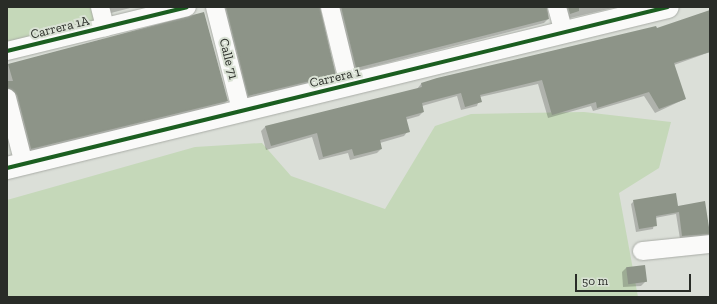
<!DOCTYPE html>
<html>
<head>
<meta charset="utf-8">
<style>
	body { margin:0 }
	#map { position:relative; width:717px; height:304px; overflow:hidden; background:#dbdfd8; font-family:"Zilla Slab",serif }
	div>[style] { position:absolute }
	.green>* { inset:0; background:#c5d8b9 }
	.shadow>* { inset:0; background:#0003 }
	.building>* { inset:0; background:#8d9488; transform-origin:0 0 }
	.roads { filter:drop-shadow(0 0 1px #a9aca6) drop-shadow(0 0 1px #a9aca6) }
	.street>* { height:18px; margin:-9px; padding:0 9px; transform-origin:9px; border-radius:9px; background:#fafaf9 }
	.secondary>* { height:22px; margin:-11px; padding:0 11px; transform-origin:11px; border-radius:11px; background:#fafaf9 }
	.cycleway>* { height:4px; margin:-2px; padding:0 2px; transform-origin:2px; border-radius:2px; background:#1b5e20 }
	span { translate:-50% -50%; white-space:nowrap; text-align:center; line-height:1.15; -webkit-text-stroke:4px #dae2d5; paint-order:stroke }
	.street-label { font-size:13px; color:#292c27 }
	.frame { position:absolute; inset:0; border:8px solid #292c27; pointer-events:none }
	.scale { position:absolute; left:575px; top:274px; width:116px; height:18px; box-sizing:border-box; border:2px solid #292c27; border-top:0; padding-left:5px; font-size:12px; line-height:14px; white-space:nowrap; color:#292c27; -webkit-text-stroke:3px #dae2d5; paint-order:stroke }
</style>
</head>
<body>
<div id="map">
	<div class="green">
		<i style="clip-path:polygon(7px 7px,96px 7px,100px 21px,7px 44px)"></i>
		<i style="clip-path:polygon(584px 112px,671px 122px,659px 168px,619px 193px,638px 297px,7px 297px,7px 200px,195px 147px,262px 143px,291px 176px,385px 209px,435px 126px,471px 114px)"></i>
	</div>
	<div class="shadow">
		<i style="clip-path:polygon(102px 7px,134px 7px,107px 14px)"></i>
		<i style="clip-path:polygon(222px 7px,320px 7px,335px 75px,330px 79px,244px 100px)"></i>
		<i style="clip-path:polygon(335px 7px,546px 7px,548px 19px,544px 23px,351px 72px)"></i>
		<i style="clip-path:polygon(562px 7px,617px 7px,566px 19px)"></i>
		<i style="clip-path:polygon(710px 12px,710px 52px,674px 65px,685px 99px,655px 113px,644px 96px,593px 111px,591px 106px,548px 118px,538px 84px,480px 97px,477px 106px,461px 110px,457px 96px,422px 106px,423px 112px,419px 116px,405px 120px,408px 131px,404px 136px,380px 143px,381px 149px,377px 153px,350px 160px,348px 153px,319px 160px,312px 137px,266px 150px,261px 131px,265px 127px,417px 89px,421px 84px,437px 79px,656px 30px)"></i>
		<i style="clip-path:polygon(204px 14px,227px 101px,223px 105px,27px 153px,7px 96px,7px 65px)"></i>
		<i style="clip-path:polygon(634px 201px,678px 207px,704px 203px,710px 235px,680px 239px,676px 214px,655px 218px,653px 229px,636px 232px,631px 204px)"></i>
		<i style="clip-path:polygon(644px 266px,646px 281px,641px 286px,623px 287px,622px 272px,626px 268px)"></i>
	</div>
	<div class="building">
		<i style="clip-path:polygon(229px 7px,320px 7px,336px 75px,248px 96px,226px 8px)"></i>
		<i style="clip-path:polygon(341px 7px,547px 7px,549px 19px,356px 68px)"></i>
		<i style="clip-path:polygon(568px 7px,579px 7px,579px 11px,570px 14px)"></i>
		<i style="clip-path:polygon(710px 10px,710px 52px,674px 63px,686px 99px,659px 109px,649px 92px,597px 108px,596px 102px,552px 115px,542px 80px,480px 95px,482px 102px,465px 107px,461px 93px,422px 103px,424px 112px,406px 117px,410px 132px,380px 140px,382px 149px,354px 156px,352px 149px,323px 157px,317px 133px,271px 146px,265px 126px,422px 87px,421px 83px,437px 78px,656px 26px,657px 28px)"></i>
		<i style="clip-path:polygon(204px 12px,228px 101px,31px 149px,17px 95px,7px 88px,7px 81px,13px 81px,8px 64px)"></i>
		<i style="clip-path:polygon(676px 193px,678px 206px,705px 201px,710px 234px,682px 236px,679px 212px,656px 216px,657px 226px,639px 229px,633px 200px)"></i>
		<i style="left:645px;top:265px;width:17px;height:19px;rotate:83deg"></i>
	</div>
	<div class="roads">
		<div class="street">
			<i style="left:100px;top:7px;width:21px;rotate:76deg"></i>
			<i style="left:215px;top:7px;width:106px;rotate:75.8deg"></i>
			<i style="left:330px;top:7px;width:80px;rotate:76.3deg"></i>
			<i style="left:557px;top:7px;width:27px;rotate:75deg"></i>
			<i style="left:7px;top:51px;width:185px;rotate:-13.7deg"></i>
			<i style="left:7px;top:98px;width:68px;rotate:75.6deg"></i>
			<i style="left:642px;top:251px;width:68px;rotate:-5.9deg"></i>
		</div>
		<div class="secondary">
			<i style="left:7px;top:168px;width:680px;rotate:-13.69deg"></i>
		</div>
	</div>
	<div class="cycleway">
		<i style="left:7px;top:51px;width:185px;rotate:-13.7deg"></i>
		<i style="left:7px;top:168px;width:680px;rotate:-13.69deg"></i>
	</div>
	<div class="street-label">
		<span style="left:60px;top:28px;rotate:-14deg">Carrera 1A</span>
		<span style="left:228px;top:59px;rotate:76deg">Calle 71</span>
		<span style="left:335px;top:78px;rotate:-13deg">Carrera 1</span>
	</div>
	<div class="frame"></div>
	<div class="scale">50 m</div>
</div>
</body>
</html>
